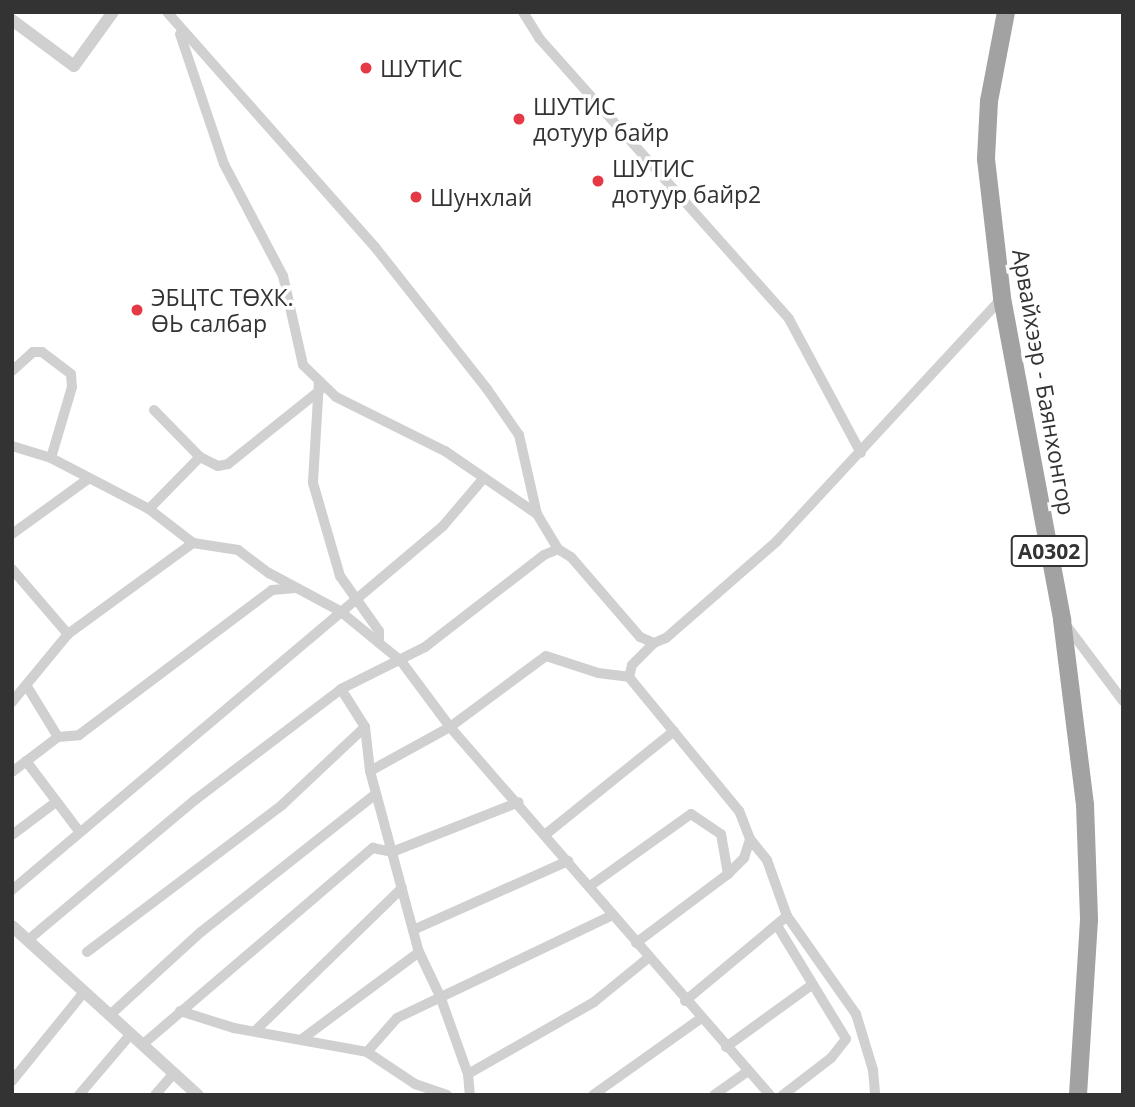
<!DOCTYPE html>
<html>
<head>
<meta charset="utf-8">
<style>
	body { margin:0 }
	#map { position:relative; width:1135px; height:1107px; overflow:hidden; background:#fff; font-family:"Open Sans",sans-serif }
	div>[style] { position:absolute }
	.minor>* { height:10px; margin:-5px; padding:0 5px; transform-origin:5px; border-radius:5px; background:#d0d0d0 }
	.tertiary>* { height:12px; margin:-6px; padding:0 6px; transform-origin:6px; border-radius:6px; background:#d0d0d0 }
	.trunk>* { height:18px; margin:-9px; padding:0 9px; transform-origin:9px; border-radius:9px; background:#a2a2a2 }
	.dots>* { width:19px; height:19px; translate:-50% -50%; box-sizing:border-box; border:4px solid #fff; border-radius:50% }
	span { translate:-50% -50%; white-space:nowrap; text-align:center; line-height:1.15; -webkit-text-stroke:7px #fff; paint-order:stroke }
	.shield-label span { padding:2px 5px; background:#fff; border:2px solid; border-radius:5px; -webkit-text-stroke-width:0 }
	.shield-label { font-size:21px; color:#333; font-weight:700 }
	.poi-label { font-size:23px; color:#333 }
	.left { translate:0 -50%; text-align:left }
	.street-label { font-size:23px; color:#333 }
	.frame { position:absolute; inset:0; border:14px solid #333; pointer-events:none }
</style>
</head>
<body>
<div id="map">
	<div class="minor">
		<i style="left:167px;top:12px;width:314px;rotate:48.5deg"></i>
		<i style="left:375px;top:247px;width:181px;rotate:51.7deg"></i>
		<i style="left:487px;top:389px;width:56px;rotate:55.2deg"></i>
		<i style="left:519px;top:435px;width:81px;rotate:77.2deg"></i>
		<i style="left:537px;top:514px;width:41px;rotate:59deg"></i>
		<i style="left:523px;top:12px;width:31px;rotate:58deg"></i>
		<i style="left:539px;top:38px;width:376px;rotate:48.3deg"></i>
		<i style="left:789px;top:319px;width:152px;rotate:61.8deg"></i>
		<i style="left:180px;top:34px;width:137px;rotate:71.3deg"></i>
		<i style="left:224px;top:164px;width:127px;rotate:62.2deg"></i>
		<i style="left:283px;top:276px;width:91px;rotate:77.3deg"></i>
		<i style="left:303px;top:365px;width:46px;rotate:44.1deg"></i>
		<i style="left:336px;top:397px;width:122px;rotate:26.4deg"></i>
		<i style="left:445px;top:451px;width:112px;rotate:34.4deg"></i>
		<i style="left:12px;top:371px;width:28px;rotate:-42deg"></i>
		<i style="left:33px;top:352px;width:9px"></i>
		<i style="left:42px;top:352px;width:36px;rotate:37deg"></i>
		<i style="left:71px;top:374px;width:13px;rotate:86deg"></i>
		<i style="left:72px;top:387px;width:74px;rotate:106.5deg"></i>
		<i style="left:319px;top:381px;width:102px;rotate:93.4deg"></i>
		<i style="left:313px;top:483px;width:97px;rotate:73.8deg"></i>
		<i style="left:340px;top:576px;width:67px;rotate:54.7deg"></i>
		<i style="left:379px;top:631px;width:12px;rotate:90deg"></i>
		<i style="left:154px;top:410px;width:66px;rotate:45.6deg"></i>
		<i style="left:200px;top:457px;width:20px;rotate:27deg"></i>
		<i style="left:218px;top:466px;width:10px;rotate:-11deg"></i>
		<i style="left:228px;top:464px;width:117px;rotate:-38.7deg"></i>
		<i style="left:12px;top:446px;width:41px;rotate:17.1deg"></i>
		<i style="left:51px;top:458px;width:110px;rotate:27.5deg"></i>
		<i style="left:149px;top:509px;width:56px;rotate:37.7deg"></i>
		<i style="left:193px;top:543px;width:46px;rotate:8.8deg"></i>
		<i style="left:238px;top:550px;width:39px;rotate:37deg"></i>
		<i style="left:269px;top:573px;width:81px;rotate:28.2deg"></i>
		<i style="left:340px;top:611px;width:79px;rotate:39.3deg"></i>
		<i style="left:401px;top:661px;width:82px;rotate:53.4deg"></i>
		<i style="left:450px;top:727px;width:488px;rotate:49deg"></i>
		<i style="left:149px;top:509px;width:73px;rotate:-45.6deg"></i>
		<i style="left:12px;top:534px;width:94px;rotate:-35.9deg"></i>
		<i style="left:12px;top:569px;width:86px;rotate:49.3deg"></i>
		<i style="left:1066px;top:625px;width:95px;rotate:53.1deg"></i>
		<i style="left:28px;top:688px;width:57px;rotate:58.5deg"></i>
		<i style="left:341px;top:689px;width:45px;rotate:57.7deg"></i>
		<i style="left:365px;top:727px;width:44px;rotate:83.5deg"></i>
		<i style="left:370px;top:771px;width:188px;rotate:74.9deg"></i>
		<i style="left:419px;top:952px;width:49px;rotate:64.5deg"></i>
		<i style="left:440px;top:996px;width:83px;rotate:70.3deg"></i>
		<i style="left:468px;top:1074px;width:21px;rotate:85deg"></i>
		<i style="left:12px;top:702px;width:88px;rotate:-50.5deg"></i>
		<i style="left:68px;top:634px;width:155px;rotate:-36.1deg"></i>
		<i style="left:26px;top:761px;width:88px;rotate:52.9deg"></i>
		<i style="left:370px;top:771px;width:91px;rotate:-28.8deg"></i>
		<i style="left:450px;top:727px;width:119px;rotate:-36.5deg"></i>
		<i style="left:546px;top:656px;width:55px;rotate:18.1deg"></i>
		<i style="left:598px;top:673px;width:31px;rotate:7deg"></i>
		<i style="left:12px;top:772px;width:58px;rotate:-37.3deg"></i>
		<i style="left:58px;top:737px;width:21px;rotate:-5deg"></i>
		<i style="left:79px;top:735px;width:241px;rotate:-36.9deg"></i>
		<i style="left:272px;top:590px;width:23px;rotate:-5deg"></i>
		<i style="left:546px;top:834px;width:164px;rotate:-38.8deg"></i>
		<i style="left:12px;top:835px;width:55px;rotate:-36.9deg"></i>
		<i style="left:590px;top:886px;width:124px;rotate:-35.5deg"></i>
		<i style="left:691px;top:814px;width:36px;rotate:34deg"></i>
		<i style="left:721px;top:834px;width:41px;rotate:80.1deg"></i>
		<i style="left:12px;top:890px;width:564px;rotate:-40.18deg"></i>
		<i style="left:443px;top:526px;width:62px;rotate:-49.6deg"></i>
		<i style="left:787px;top:916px;width:120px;rotate:54.9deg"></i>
		<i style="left:856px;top:1014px;width:59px;rotate:73.1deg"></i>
		<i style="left:873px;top:1070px;width:25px;rotate:85deg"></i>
		<i style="left:778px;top:927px;width:131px;rotate:58.7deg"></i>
		<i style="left:846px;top:1039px;width:24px;rotate:128deg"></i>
		<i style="left:831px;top:1058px;width:61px;rotate:142.4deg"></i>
		<i style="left:413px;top:930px;width:170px;rotate:-24deg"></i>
		<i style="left:28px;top:940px;width:218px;rotate:-40deg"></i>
		<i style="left:195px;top:800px;width:183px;rotate:-37.2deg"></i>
		<i style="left:341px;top:689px;width:94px;rotate:-26.6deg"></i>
		<i style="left:425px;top:647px;width:150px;rotate:-37.7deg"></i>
		<i style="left:544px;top:555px;width:15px;rotate:-23deg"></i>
		<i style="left:558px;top:549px;width:15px;rotate:32deg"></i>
		<i style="left:571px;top:557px;width:106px;rotate:49.2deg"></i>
		<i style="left:640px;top:637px;width:15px;rotate:23deg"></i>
		<i style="left:654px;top:643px;width:13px;rotate:-23deg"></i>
		<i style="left:666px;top:638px;width:147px;rotate:-41.1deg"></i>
		<i style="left:777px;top:541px;width:331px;rotate:-47.2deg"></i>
		<i style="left:636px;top:943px;width:115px;rotate:-36.9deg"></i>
		<i style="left:728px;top:874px;width:23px;rotate:-45deg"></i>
		<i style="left:744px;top:858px;width:20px;rotate:-72deg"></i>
		<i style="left:750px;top:839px;width:30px;rotate:-111deg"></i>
		<i style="left:739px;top:811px;width:173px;rotate:-129.4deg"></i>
		<i style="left:629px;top:677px;width:12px;rotate:-76deg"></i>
		<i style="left:632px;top:665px;width:31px;rotate:-45deg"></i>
		<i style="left:87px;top:952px;width:244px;rotate:-37deg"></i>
		<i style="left:282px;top:805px;width:114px;rotate:-43.2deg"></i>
		<i style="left:685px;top:1001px;width:133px;rotate:-39.8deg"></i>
		<i style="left:787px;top:916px;width:59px;rotate:-109.7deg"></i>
		<i style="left:767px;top:860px;width:27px;rotate:-129deg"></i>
		<i style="left:180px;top:1011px;width:57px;rotate:17.5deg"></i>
		<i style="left:234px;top:1028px;width:135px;rotate:10.2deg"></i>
		<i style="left:367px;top:1052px;width:58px;rotate:33.7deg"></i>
		<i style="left:415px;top:1084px;width:34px;rotate:19deg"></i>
		<i style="left:110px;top:1015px;width:123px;rotate:-42.4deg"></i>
		<i style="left:201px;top:932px;width:223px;rotate:-38.3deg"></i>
		<i style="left:255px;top:1031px;width:205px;rotate:-44.2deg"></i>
		<i style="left:302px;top:1039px;width:146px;rotate:-36.6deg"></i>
		<i style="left:142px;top:1045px;width:304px;rotate:-40.5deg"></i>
		<i style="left:373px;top:848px;width:19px;rotate:12deg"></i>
		<i style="left:392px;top:852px;width:136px;rotate:-21.5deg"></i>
		<i style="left:726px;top:1047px;width:107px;rotate:-35.9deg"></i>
		<i style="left:367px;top:1052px;width:45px;rotate:-48.6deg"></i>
		<i style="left:397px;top:1018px;width:239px;rotate:-25.5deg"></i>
		<i style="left:468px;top:1074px;width:145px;rotate:-29.7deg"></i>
		<i style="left:594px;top:1002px;width:70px;rotate:-39.2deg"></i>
		<i style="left:12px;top:1081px;width:114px;rotate:-51deg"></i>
		<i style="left:79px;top:1095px;width:80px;rotate:-49.6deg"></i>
		<i style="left:155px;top:1095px;width:29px;rotate:-49deg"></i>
		<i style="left:593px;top:1095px;width:131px;rotate:-35.4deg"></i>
		<i style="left:714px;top:1095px;width:42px;rotate:-35.2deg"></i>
	</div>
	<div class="tertiary">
		<i style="left:12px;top:20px;width:77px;rotate:36.6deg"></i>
		<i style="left:74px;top:66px;width:67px;rotate:-54.2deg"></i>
		<i style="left:12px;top:926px;width:251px;rotate:42.3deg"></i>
	</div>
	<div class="trunk">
		<i style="left:1006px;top:12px;width:91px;rotate:100.8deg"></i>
		<i style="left:989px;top:101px;width:58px;rotate:93deg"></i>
		<i style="left:986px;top:159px;width:140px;rotate:83.4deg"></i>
		<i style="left:1002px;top:298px;width:328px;rotate:79.4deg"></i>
		<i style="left:1062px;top:620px;width:185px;rotate:82.9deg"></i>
		<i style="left:1085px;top:804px;width:116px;rotate:88deg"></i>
		<i style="left:1089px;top:920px;width:175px;rotate:93.6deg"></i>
	</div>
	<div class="dots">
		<i style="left:366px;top:68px;background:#e63946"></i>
		<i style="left:519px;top:119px;background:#e63946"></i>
		<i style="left:598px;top:181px;background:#e63946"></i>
		<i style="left:416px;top:197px;background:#e63946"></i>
		<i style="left:137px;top:310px;background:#e63946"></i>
	</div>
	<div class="shield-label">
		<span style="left:1049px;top:551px">A0302</span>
	</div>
	<div class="poi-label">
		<span class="left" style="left:380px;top:68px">ШУТИС</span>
		<span class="left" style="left:533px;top:119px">ШУТИС<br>дотуур байр</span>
		<span class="left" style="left:612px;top:181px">ШУТИС<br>дотуур байр2</span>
		<span class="left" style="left:430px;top:197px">Шунхлай</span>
		<span class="left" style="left:151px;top:310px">ЭБЦТС ТӨХК.<br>ӨЬ салбар</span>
	</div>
	<div class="street-label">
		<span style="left:1044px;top:382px;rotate:80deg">Арвайхээр - Баянхонгор</span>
	</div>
	<div class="frame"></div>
</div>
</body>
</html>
